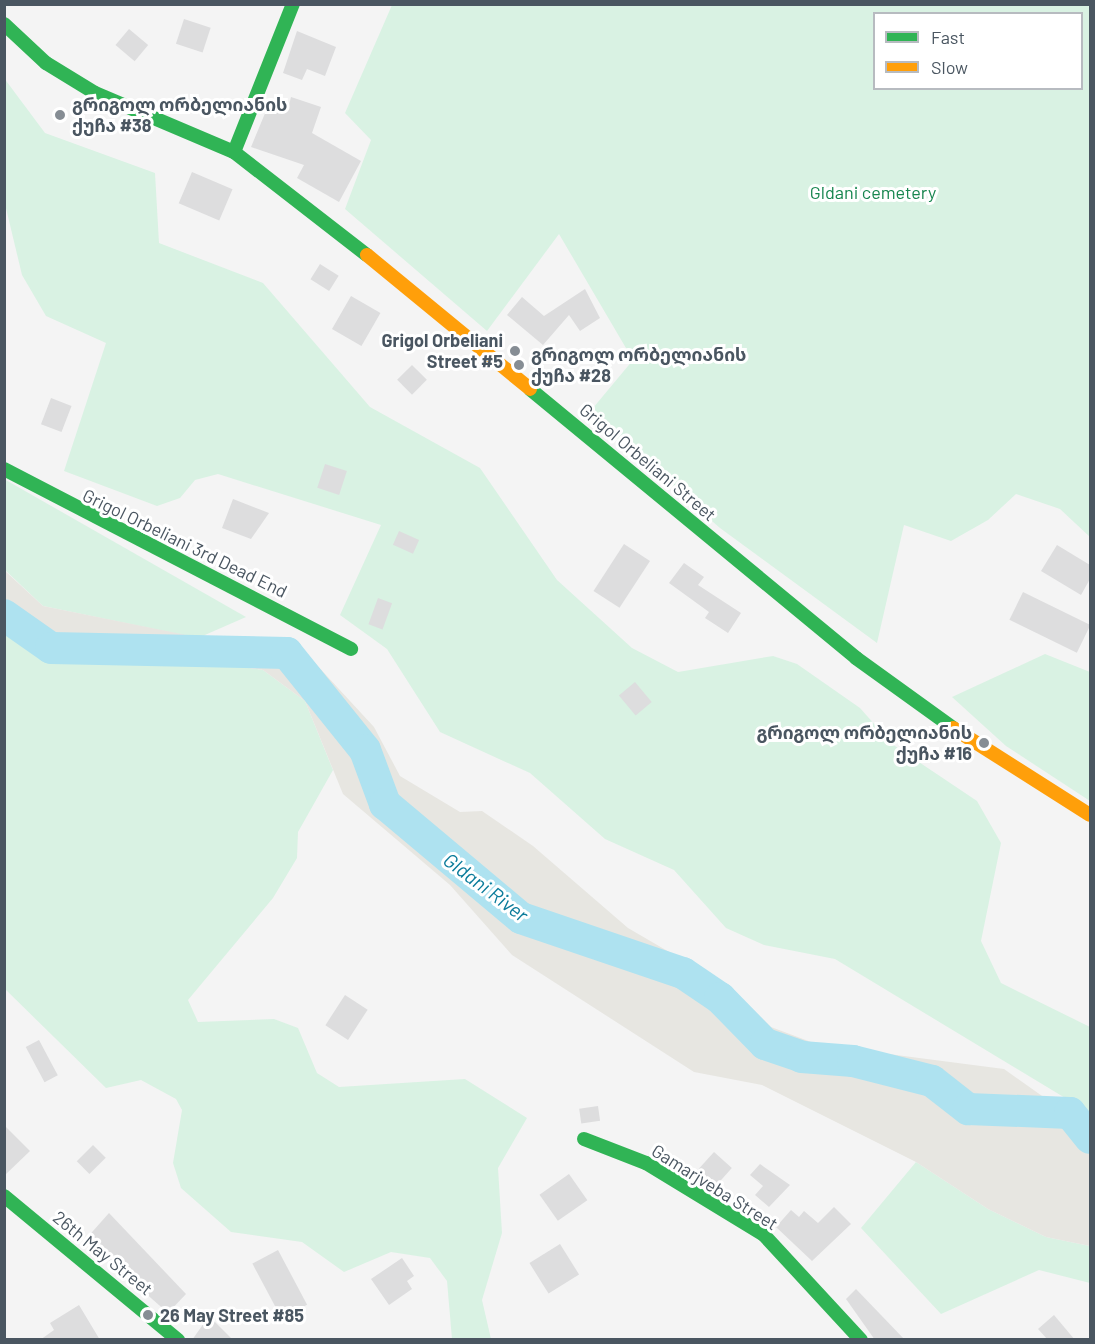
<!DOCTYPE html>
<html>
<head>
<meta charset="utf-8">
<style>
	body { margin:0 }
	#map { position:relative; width:1095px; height:1344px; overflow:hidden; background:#f4f4f4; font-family:Barlow,"Noto Sans Georgian",sans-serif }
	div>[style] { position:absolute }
	.green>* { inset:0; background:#d9f2e3 }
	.sand>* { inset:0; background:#e7e6e1 }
	.river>* { height:32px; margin:-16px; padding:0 16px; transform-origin:16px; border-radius:16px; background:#aee2f0 }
	.building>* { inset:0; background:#ddddde; transform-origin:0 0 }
	.fast>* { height:14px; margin:-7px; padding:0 7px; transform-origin:7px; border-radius:7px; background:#30b455 }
	.slow>* { height:14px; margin:-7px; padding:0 7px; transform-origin:7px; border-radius:7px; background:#ff9f0a }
	.dots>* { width:16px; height:16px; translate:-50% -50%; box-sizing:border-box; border:3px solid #fff; border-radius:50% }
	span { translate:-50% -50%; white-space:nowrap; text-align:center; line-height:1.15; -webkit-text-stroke:6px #fff; paint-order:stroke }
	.poi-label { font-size:18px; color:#4a5661; font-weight:700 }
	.left { translate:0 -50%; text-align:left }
	.right { translate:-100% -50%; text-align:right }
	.park-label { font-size:18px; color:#17864f }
	.street-label { font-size:18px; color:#4a5661 }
	.water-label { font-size:20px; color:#0c7c9b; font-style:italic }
	.frame { position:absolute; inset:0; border:6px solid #4a5661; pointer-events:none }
	.legend { position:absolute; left:873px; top:12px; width:210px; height:78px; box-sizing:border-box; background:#fff; border:2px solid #b7bbc0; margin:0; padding:8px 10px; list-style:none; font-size:18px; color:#4a5661 }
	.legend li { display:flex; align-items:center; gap:12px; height:30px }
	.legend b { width:30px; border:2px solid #b7bbc0 }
</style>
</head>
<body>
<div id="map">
	<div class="green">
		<i style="clip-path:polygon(evenodd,392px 5px,1090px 5px,1090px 537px,1060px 509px,1016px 494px,988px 520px,951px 541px,904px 525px,877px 643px,720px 528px,588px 414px,633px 360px,559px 234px,487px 331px,345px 209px,371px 140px,345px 113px,392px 5px,874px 14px,1082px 14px,1082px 88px,874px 88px,874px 14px)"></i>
		<i style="clip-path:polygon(4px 78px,45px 133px,155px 173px,159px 243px,263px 283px,370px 407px,480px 468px,557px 580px,632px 648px,678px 672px,773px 656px,797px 664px,860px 708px,892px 744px,977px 801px,1001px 843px,981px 941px,1001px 983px,1090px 1027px,1090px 1113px,835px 959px,764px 945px,726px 928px,674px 870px,605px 839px,530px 773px,440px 732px,387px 649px,340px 615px,381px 525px,218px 474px,195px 480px,180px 498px,157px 506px,64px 471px,106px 343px,46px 316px,22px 275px,5px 204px)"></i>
		<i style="clip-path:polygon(4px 479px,246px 617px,198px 638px,43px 606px,5px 570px)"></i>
		<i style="clip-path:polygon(4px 633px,25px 647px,92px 658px,180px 657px,263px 670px,305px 701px,333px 770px,298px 832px,297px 858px,273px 898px,188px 1000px,198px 1022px,274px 1019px,298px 1028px,317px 1073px,339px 1087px,465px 1079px,527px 1118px,498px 1168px,502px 1233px,482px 1300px,491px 1339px,452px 1339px,447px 1281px,430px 1258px,391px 1252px,344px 1272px,302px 1242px,231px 1232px,181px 1188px,173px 1163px,182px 1110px,176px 1099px,141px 1080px,106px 1088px,5px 989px)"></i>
		<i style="clip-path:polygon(1045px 654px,1090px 672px,1090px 801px,1006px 746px,952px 697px)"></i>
		<i style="clip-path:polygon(916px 1162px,988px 1209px,1046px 1237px,1090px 1246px,1090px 1283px,1039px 1270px,941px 1314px,861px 1228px)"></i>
	</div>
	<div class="sand">
		<i style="clip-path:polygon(4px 570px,43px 606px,221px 642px,273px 641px,314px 662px,374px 727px,400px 776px,460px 812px,482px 811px,533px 846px,628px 928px,731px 988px,771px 1027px,819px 1045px,1004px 1069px,1052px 1103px,1089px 1118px,1090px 1246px,1046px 1237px,988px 1209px,916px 1162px,762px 1085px,694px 1072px,512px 955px,450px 885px,343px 794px,305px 701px,263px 670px,180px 657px,92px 658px,25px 647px,5px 633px)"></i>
	</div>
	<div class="river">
		<i style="left:4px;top:615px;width:57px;rotate:35.1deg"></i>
		<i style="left:51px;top:648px;width:236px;rotate:1.2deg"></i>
		<i style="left:287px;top:653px;width:124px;rotate:51.2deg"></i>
		<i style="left:365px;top:750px;width:58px;rotate:69.7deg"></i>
		<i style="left:385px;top:804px;width:177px;rotate:40deg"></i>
		<i style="left:521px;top:918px;width:171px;rotate:18.8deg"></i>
		<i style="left:683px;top:973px;width:45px;rotate:34deg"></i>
		<i style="left:720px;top:998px;width:64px;rotate:45.6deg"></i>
		<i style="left:765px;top:1044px;width:39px;rotate:19deg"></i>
		<i style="left:802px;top:1057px;width:51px;rotate:4.5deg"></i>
		<i style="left:853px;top:1061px;width:81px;rotate:14.2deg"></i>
		<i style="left:932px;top:1081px;width:46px;rotate:37.9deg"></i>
		<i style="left:968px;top:1109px;width:102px;rotate:2.2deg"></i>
		<i style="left:1070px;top:1113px;width:32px;rotate:51deg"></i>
	</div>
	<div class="building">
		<i style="left:184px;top:19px;width:28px;height:26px;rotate:18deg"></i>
		<i style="left:129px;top:29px;width:25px;height:21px;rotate:40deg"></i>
		<i style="clip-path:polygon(297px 31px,336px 47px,325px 76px,307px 69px,302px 80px,283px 73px)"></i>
		<i style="clip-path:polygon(291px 97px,321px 107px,312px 133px,361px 161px,339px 202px,297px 178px,304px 165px,251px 147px,271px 99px,289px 105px)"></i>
		<i style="left:192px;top:172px;width:44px;height:34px;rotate:23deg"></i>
		<i style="left:320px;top:264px;width:22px;height:18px;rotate:32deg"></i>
		<i style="clip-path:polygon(585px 289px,600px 318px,580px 331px,569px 315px,543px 345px,507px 315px,522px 297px,544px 316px)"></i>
		<i style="left:351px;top:296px;width:34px;height:38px;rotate:30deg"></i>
		<i style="left:412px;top:365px;width:21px;height:21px;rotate:45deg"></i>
		<i style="left:51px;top:398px;width:22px;height:28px;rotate:21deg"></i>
		<i style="left:325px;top:464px;width:23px;height:25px;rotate:18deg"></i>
		<i style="clip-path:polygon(233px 499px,269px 513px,251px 539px,222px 528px)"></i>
		<i style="left:399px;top:531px;width:22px;height:15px;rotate:24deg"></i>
		<i style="left:624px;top:544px;width:31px;height:56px;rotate:33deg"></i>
		<i style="clip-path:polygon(1057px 545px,1090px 565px,1090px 579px,1081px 595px,1041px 571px)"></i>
		<i style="clip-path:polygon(684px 563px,704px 577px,698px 585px,741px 613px,728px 633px,705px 618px,709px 612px,669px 583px)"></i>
		<i style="left:1023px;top:592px;width:75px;height:31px;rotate:26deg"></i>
		<i style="left:378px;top:598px;width:15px;height:28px;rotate:20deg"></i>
		<i style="left:635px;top:682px;width:26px;height:21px;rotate:50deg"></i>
		<i style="left:345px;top:995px;width:27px;height:36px;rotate:33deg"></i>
		<i style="left:39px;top:1040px;width:40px;height:15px;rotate:62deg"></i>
		<i style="left:598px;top:1106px;width:15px;height:19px;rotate:82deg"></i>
		<i style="clip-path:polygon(4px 1125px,30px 1151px,4px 1176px)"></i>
		<i style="left:93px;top:1145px;width:18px;height:23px;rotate:45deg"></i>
		<i style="left:714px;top:1152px;width:24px;height:25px;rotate:42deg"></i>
		<i style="clip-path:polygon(760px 1164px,790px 1185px,769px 1207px,755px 1195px,763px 1186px,750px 1175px)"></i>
		<i style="left:569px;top:1174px;width:32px;height:36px;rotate:55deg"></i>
		<i style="clip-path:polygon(834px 1207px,851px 1224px,812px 1261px,776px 1227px,791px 1210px,799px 1217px,804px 1211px,818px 1223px)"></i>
		<i style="clip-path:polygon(109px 1213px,186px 1294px,168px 1313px,85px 1240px)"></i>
		<i style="left:560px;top:1244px;width:36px;height:36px;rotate:58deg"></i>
		<i style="left:278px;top:1250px;width:62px;height:29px;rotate:62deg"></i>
		<i style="clip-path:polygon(402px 1258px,414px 1276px,407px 1281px,412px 1289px,389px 1305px,371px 1279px)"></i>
		<i style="clip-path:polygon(856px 1289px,905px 1340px,875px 1340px,846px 1299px)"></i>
		<i style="clip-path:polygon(79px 1305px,100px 1340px,40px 1340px,54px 1330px,50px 1323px)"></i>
		<i style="clip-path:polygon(1054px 1315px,1075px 1340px,1048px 1340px,1038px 1329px)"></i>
		<i style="clip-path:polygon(209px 1316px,233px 1340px,192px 1340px)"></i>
	</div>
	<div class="fast">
		<i style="left:4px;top:24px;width:57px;rotate:42.9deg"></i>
		<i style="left:46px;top:63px;width:57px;rotate:31.5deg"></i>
		<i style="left:95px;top:93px;width:151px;rotate:23deg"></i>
		<i style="left:234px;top:152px;width:168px;rotate:37.8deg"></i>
		<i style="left:234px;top:152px;width:159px;rotate:-68.3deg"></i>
		<i style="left:530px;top:389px;width:423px;rotate:39.5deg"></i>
		<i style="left:856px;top:658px;width:120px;rotate:35.8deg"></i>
		<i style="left:4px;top:469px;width:391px;rotate:27.4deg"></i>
		<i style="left:584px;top:1139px;width:66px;rotate:21.2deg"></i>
		<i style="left:646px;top:1163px;width:138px;rotate:31.4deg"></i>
		<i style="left:764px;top:1235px;width:143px;rotate:47.3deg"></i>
		<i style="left:4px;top:1196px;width:226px;rotate:39.6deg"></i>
	</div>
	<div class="slow">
		<i style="left:367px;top:255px;width:211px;rotate:39.4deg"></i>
		<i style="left:953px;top:728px;width:162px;rotate:32.4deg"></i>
	</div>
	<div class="dots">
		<i style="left:60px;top:115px;background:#868d94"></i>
		<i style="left:515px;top:351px;background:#868d94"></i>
		<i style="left:519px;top:365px;background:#868d94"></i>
		<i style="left:984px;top:743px;background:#868d94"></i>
		<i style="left:148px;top:1315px;background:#868d94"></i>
	</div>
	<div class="poi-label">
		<span class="left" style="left:72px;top:115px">გრიგოლ ორბელიანის<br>ქუჩა #38</span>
		<span class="right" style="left:503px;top:351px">Grigol Orbeliani<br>Street #5</span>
		<span class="left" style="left:531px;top:365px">გრიგოლ ორბელიანის<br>ქუჩა #28</span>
		<span class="right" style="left:972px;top:743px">გრიგოლ ორბელიანის<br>ქუჩა #16</span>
		<span class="left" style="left:160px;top:1315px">26 May Street #85</span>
	</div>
	<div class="park-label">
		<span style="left:873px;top:192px">Gldani cemetery</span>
	</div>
	<div class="street-label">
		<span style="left:648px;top:462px;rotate:40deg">Grigol Orbeliani Street</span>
		<span style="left:185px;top:543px;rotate:26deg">Grigol Orbeliani 3rd Dead End</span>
		<span style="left:715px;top:1187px;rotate:32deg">Gamarjveba Street</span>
		<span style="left:103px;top:1253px;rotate:39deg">26th May Street</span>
	</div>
	<div class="water-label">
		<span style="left:486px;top:887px;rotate:37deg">Gldani River</span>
	</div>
	<div class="frame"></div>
	<ul class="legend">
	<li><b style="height:8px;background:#30b455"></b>Fast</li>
	<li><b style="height:8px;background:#ff9f0a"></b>Slow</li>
	</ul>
</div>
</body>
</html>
